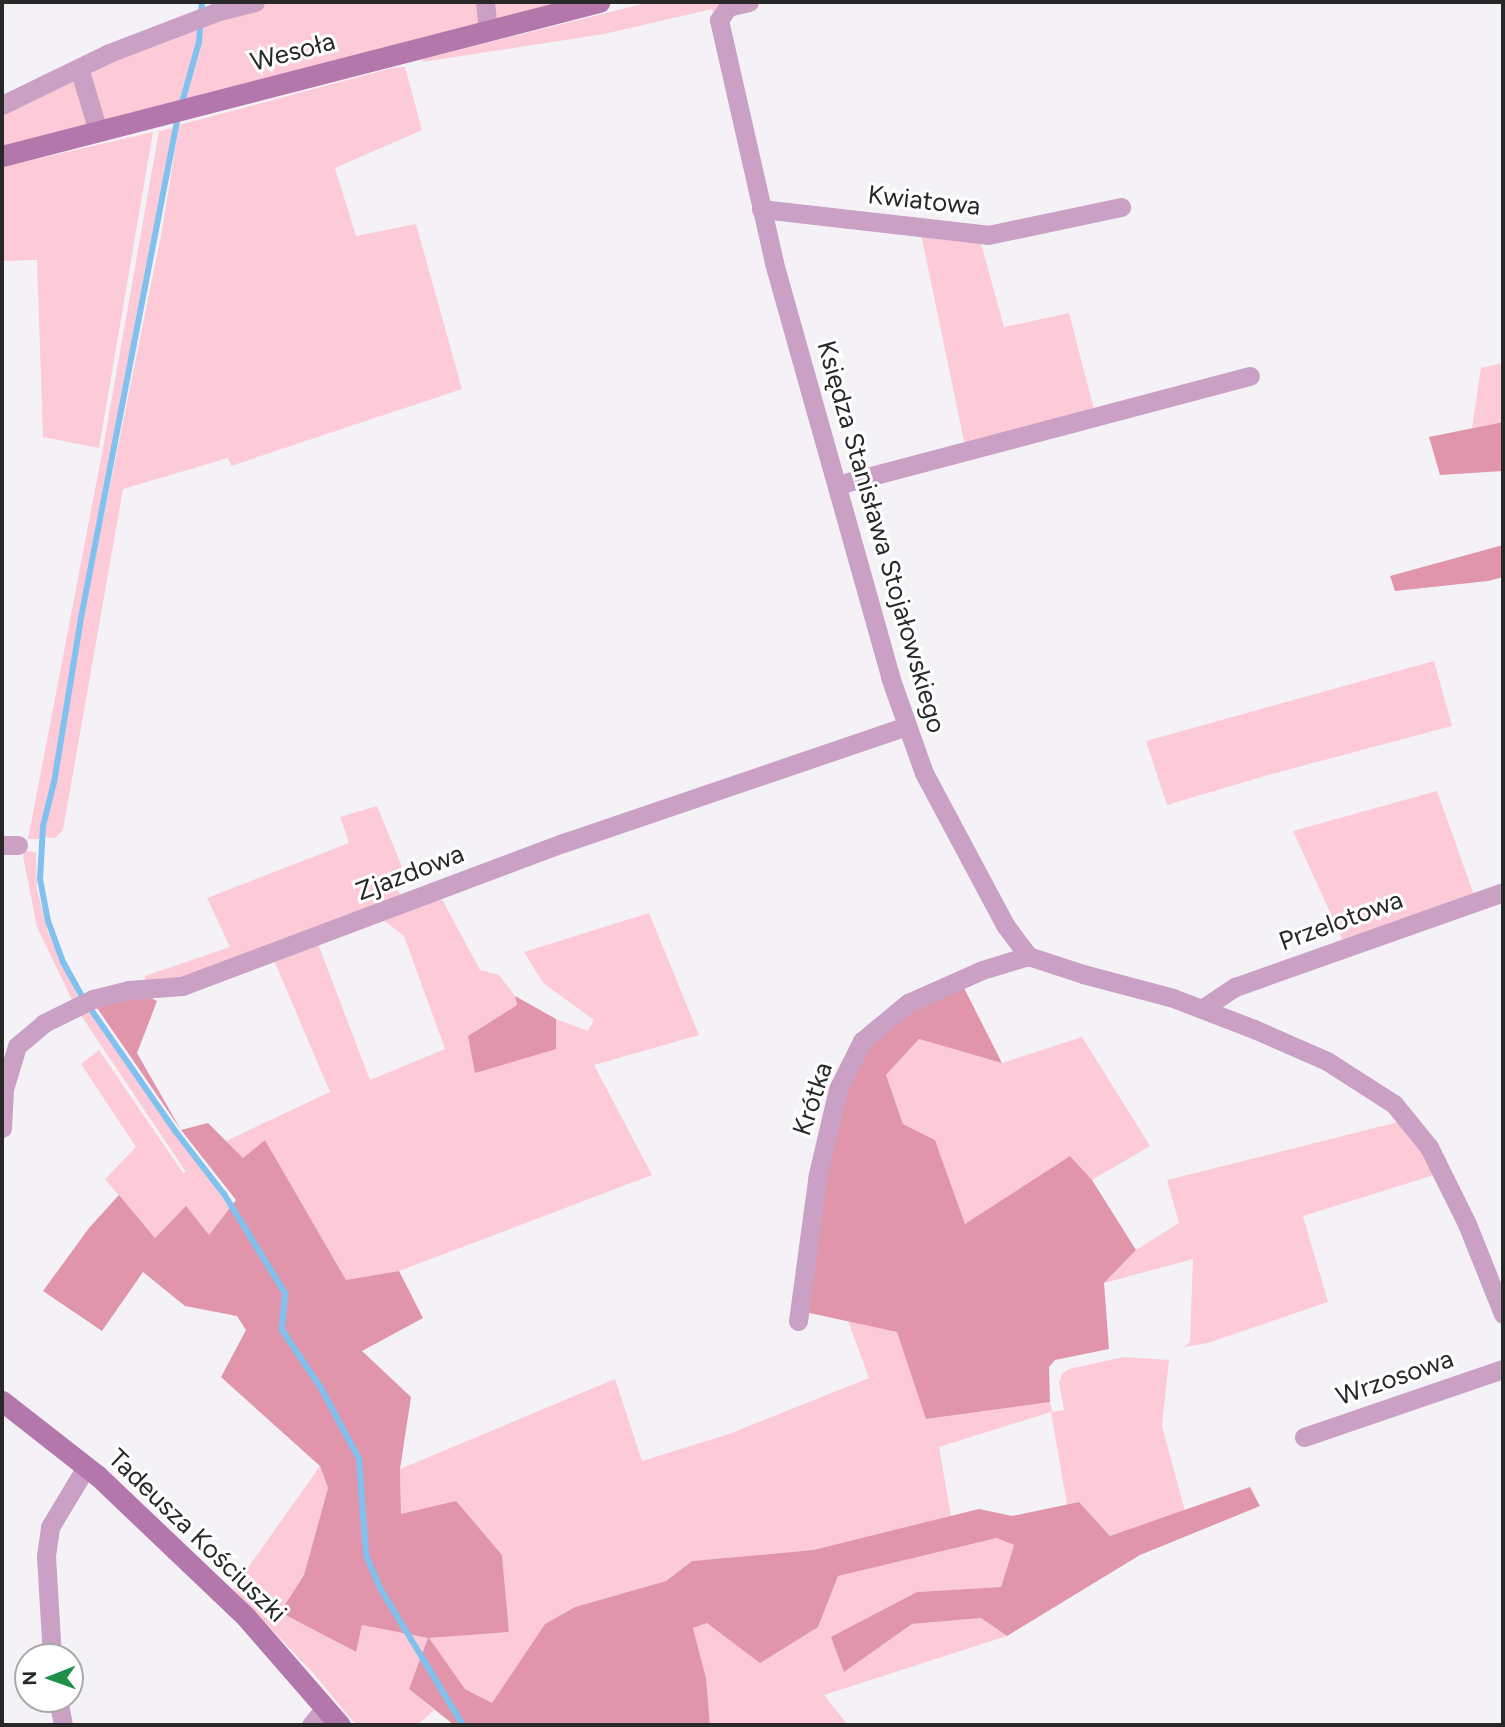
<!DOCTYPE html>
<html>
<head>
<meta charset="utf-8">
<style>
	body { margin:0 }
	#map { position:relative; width:1505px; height:1727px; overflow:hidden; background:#f4f2f6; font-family:Figtree,sans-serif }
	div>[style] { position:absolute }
	.green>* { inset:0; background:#fccbd7 }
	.forest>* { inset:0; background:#e195aa }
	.stream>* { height:6px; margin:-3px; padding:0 3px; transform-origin:3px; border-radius:3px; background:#81c1f0 }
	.street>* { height:19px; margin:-9.5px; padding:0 9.5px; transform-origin:9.5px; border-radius:9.5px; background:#caa0c4 }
	.secondary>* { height:21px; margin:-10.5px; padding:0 10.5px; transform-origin:10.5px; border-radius:10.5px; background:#b477ac }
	span { translate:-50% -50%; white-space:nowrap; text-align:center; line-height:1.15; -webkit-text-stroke:6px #fff; paint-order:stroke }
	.street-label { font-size:26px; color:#282829 }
	.frame { position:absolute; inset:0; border:4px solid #282829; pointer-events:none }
	.north { position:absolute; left:14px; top:1643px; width:70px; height:70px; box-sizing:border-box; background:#fff; border:2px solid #a9a9a9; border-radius:50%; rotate:269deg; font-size:19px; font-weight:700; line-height:28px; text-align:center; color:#282829 }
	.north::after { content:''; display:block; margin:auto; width:24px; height:32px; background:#1e8f48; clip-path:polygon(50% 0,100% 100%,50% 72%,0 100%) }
</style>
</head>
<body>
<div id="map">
	<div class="green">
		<i style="clip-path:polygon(255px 2px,605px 2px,2px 156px,2px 105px)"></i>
		<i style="clip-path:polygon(650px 2px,731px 2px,714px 17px,712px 9px,604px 34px,422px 62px,423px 59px)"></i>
		<i style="clip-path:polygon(405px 67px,422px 130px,335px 168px,356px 236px,416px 224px,462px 389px,231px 466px,228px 458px,123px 489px,63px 830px,55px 838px,44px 837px,84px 614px,162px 230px,179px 125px,392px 68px)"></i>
		<i style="clip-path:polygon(173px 128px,156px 231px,77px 628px,53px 780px,39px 839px,28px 839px,103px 448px,159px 131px)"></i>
		<i style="clip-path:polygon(153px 132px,99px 448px,43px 437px,37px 260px,2px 261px,2px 167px)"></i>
		<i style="clip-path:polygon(921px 234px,980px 240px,1004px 327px,1069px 313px,1095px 413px,965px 446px)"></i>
		<i style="clip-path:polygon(1503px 363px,1503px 422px,1472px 428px,1481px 368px)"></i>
		<i style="clip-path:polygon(1434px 661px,1452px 726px,1268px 775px,1167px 805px,1146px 741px)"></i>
		<i style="clip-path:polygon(1437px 791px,1474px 895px,1343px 941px,1293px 831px)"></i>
		<i style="clip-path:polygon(377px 806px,405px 874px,393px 878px,401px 898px,181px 982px,146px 984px,145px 976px,230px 947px,207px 898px,349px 843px,340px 817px)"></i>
		<i style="clip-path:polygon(25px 851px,36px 852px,37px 889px,48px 932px,79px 999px,73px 1002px,37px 927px,23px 856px)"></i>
		<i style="clip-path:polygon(437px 898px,443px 901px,480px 970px,499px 975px,515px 996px,517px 1005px,468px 1036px,556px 1049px,556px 1019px,588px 1031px,594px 1020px,543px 983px,524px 952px,649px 913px,699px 1035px,594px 1065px,652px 1175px,399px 1271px,346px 1280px,265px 1140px,243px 1158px,226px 1141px,330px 1092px,273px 958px,318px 944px,370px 1080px,445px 1049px,404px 936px,382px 919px)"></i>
		<i style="clip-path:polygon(88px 1009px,230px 1208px,209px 1235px,155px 1238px,105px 1179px,136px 1147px,81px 1064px,99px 1050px,183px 1173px,186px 1172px,80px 1014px)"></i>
		<i style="clip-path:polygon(1082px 1037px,1150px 1146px,1092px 1180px,1070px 1157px,965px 1225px,935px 1140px,903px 1124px,886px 1075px,919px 1039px,1002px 1063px)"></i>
		<i style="clip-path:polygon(1402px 1121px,1421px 1144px,1434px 1175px,1303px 1216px,1328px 1302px,1208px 1343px,1184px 1347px,1190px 1342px,1193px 1259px,1104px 1283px,1136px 1250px,1179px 1223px,1167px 1180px)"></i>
		<i style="clip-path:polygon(848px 1321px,897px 1332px,927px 1419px,1050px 1402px,1052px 1412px,1064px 1410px,1059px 1382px,1062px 1374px,1069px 1369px,1124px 1357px,1169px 1360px,1162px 1426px,1185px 1511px,1110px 1536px,1079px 1502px,1067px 1505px,1051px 1412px,939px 1447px,951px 1516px,813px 1550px,692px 1561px,666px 1581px,575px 1607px,545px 1624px,492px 1703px,465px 1689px,429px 1639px,409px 1689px,434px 1710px,417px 1725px,356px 1725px,314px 1674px,233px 1589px,320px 1466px,328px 1488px,304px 1575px,280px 1611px,355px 1652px,362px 1625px,429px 1638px,509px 1632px,502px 1555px,401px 1514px,400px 1469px,615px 1379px,642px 1461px,729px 1434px,869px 1378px)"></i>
		<i style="clip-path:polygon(997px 1538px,1014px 1545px,1001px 1587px,917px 1592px,844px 1672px,912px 1624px,981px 1618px,1007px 1636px,824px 1695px,848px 1725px,710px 1725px,706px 1678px,693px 1628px,706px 1623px,818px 1627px,837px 1576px)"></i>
	</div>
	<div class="forest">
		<i style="clip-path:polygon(1503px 422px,1503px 471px,1440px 475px,1429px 437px)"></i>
		<i style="clip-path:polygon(1503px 545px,1503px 577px,1488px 581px,1395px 591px,1390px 576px)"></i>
		<i style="clip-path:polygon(962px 984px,1002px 1063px,919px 1039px,886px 1075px,903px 1124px,935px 1140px,965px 1224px,1070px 1156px,1092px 1180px,1136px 1250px,1104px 1283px,1109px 1349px,1055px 1360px,1049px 1367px,1050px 1402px,926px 1419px,897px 1332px,805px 1312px,823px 1174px,842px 1090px,865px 1046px,909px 1007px)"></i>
		<i style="clip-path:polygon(147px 996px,157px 1001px,137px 1053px,181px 1130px,208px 1123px,243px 1158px,265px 1140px,346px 1280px,399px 1271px,423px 1318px,362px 1351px,411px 1397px,400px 1469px,401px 1514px,456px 1501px,502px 1555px,509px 1632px,429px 1638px,465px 1689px,492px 1703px,545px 1624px,575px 1607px,666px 1581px,692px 1561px,813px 1550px,979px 1509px,1012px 1516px,1079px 1502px,1110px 1536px,1250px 1487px,1260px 1506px,1140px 1555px,1007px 1636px,981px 1618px,912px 1624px,844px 1672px,831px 1637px,917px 1592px,1001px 1587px,1014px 1545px,997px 1538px,838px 1576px,818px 1627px,760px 1663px,707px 1623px,693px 1628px,706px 1678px,710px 1725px,454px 1725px,409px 1689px,428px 1638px,362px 1625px,356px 1652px,280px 1612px,304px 1575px,328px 1488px,320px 1466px,221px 1377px,246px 1330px,237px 1316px,185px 1306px,143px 1272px,102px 1331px,43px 1291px,89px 1228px,119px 1195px,155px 1238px,186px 1206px,209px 1235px,236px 1200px,181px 1130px,95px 1005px)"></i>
		<i style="clip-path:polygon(515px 996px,556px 1019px,556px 1049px,475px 1073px,468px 1036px,517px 1005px)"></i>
	</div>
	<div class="stream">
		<i style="left:181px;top:106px;width:66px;rotate:-74.3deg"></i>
		<i style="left:199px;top:42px;width:40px;rotate:-85.7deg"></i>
		<i style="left:178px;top:116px;width:511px;rotate:100.94deg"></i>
		<i style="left:81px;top:618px;width:166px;rotate:99.3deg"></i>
		<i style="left:54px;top:782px;width:45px;rotate:104deg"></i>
		<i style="left:43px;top:826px;width:53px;rotate:93.2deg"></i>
		<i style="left:40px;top:879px;width:43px;rotate:79.2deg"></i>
		<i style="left:48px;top:921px;width:44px;rotate:69.9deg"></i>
		<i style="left:63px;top:962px;width:38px;rotate:61deg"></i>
		<i style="left:81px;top:995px;width:167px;rotate:55.3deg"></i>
		<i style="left:176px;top:1132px;width:78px;rotate:52.3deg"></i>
		<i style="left:224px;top:1194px;width:116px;rotate:58.4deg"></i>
		<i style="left:285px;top:1293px;width:37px;rotate:95deg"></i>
		<i style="left:282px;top:1330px;width:70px;rotate:56.1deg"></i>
		<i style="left:321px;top:1388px;width:81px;rotate:61.8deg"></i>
		<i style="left:359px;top:1459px;width:96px;rotate:85.8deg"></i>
		<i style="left:366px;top:1555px;width:36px;rotate:67deg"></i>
		<i style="left:380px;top:1588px;width:160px;rotate:58.8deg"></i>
	</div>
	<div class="street">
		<i style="left:485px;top:2px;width:28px;rotate:84deg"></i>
		<i style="left:749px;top:2px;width:22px;rotate:167deg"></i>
		<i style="left:728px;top:7px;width:16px;rotate:125deg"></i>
		<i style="left:719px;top:20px;width:249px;rotate:77.2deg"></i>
		<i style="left:774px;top:263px;width:430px;rotate:74.3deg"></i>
		<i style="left:890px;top:677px;width:102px;rotate:70.5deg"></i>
		<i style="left:924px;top:773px;width:172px;rotate:61.9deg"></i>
		<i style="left:1005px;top:925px;width:39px;rotate:53deg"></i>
		<i style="left:1028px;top:956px;width:58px;rotate:18.1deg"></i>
		<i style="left:1083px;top:974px;width:93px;rotate:14.9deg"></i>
		<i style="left:1173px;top:998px;width:87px;rotate:20.9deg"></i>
		<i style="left:1254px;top:1029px;width:80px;rotate:23.7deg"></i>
		<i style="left:1327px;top:1061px;width:80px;rotate:32.7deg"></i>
		<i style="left:1394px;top:1104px;width:55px;rotate:50.9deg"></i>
		<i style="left:1429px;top:1147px;width:86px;rotate:63.7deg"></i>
		<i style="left:1467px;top:1224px;width:97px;rotate:68.2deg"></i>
		<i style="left:79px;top:68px;width:66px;rotate:73.2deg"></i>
		<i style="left:2px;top:105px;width:119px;rotate:-25.9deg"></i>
		<i style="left:109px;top:53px;width:118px;rotate:-20.9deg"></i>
		<i style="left:219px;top:11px;width:37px;rotate:-14deg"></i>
		<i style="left:761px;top:209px;width:228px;rotate:6.5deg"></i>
		<i style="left:988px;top:235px;width:136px;rotate:-11.9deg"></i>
		<i style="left:837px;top:485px;width:427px;rotate:-14.8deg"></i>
		<i style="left:2px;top:845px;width:16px"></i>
		<i style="left:1202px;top:1009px;width:40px;rotate:-34deg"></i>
		<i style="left:1235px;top:987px;width:284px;rotate:-19.5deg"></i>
		<i style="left:2px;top:1128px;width:39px;rotate:-87deg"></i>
		<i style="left:4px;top:1089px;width:45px;rotate:-73.2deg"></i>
		<i style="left:17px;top:1046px;width:35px;rotate:-40deg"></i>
		<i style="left:44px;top:1023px;width:55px;rotate:-26.1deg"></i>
		<i style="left:93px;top:999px;width:37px;rotate:-14deg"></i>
		<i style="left:129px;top:990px;width:53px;rotate:-4.3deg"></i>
		<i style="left:182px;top:986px;width:407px;rotate:-20.6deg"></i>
		<i style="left:563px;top:843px;width:363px;rotate:-18.8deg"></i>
		<i style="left:798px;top:1321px;width:148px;rotate:-82.3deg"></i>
		<i style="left:818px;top:1174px;width:87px;rotate:-76.8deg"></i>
		<i style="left:838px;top:1089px;width:54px;rotate:-63.4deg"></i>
		<i style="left:862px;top:1041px;width:60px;rotate:-39.6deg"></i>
		<i style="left:908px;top:1003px;width:81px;rotate:-24deg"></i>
		<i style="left:982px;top:970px;width:48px;rotate:-16.9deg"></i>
		<i style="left:1304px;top:1437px;width:210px;rotate:-18.9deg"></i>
		<i style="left:52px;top:1657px;width:101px;rotate:-93.4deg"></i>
		<i style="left:46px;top:1556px;width:29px;rotate:-82deg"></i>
		<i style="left:50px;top:1527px;width:70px;rotate:-59deg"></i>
		<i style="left:58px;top:1699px;width:26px;rotate:79deg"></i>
		<i style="left:311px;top:1725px;width:22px;rotate:-51deg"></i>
	</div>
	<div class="secondary">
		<i style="left:2px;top:156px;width:617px;rotate:-14.46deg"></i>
		<i style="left:2px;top:1401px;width:122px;rotate:38deg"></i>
		<i style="left:98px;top:1476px;width:204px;rotate:43.6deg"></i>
		<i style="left:246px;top:1617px;width:143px;rotate:49deg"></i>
	</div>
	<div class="street-label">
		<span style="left:293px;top:52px;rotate:-15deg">Wesoła</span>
		<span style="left:924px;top:201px;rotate:6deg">Kwiatowa</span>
		<span style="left:881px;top:537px;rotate:74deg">Księdza Stanisława Stojałowskiego</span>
		<span style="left:410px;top:873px;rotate:-21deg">Zjazdowa</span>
		<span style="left:1341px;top:921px;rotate:-20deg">Przelotowa</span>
		<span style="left:813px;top:1099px;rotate:-72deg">Krótka</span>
		<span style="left:1395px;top:1378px;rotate:-19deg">Wrzosowa</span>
		<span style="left:197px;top:1536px;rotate:44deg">Tadeusza Kościuszki</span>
	</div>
	<div class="frame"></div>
	<div class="north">N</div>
</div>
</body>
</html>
